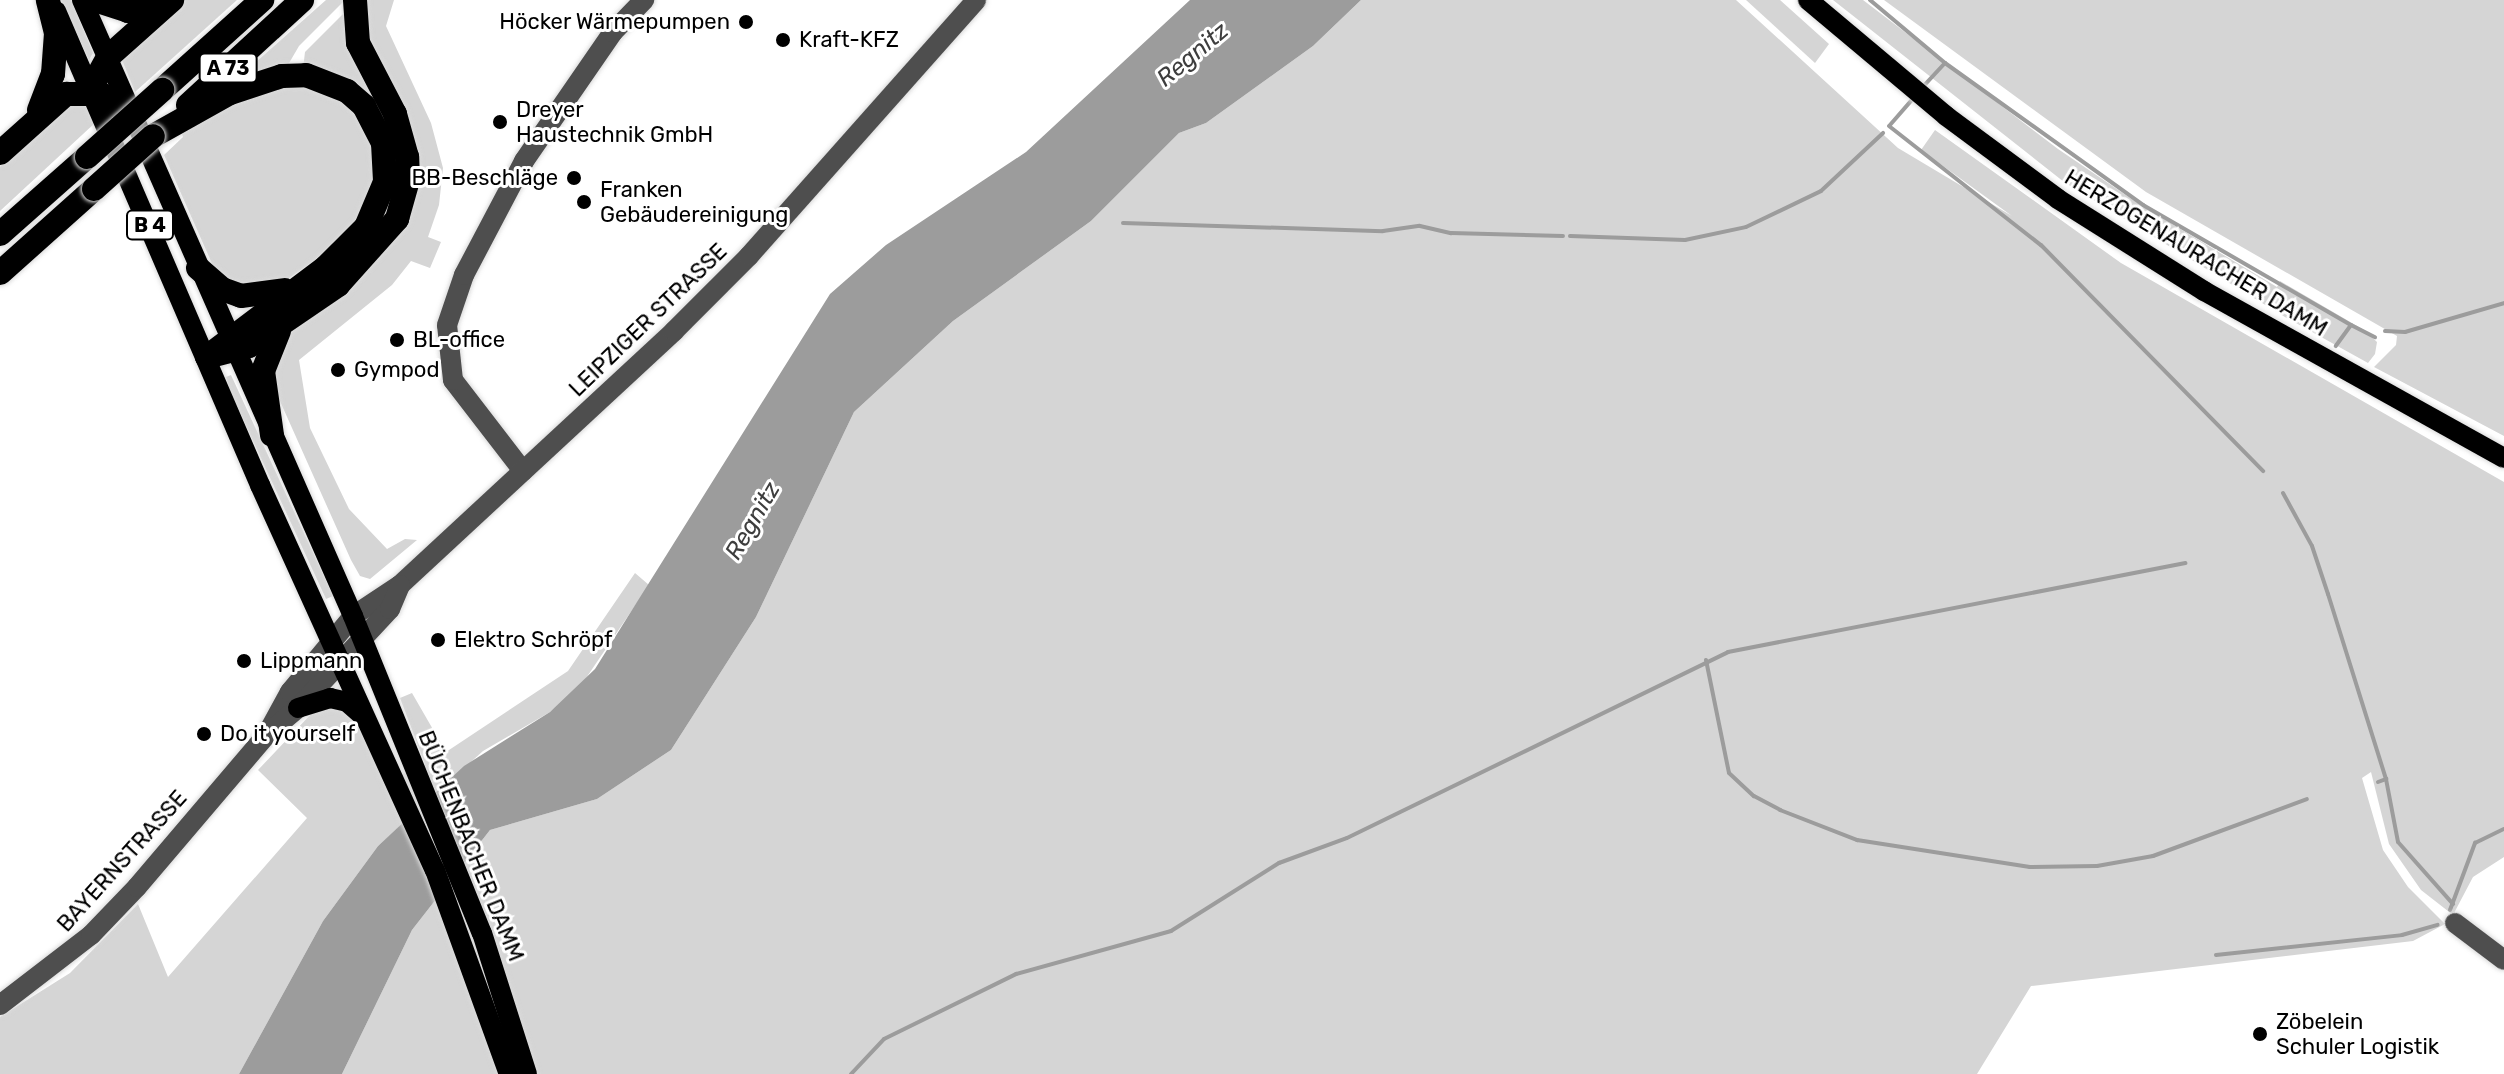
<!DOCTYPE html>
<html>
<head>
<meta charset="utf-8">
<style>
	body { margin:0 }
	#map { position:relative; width:2504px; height:1074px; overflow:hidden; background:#fff; font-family:Rubik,sans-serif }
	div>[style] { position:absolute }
	.green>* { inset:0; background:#d5d5d5 }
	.water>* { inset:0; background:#9c9c9c }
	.stream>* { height:4px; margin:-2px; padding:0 2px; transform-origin:2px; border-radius:2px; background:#9c9c9c }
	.roads { filter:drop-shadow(0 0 2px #dbdbdb) drop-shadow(0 0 2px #dbdbdb) }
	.minor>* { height:20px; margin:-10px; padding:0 10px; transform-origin:10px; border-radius:10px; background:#4e4e4e }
	.major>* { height:20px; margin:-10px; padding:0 10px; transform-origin:10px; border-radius:10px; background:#000 }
	.highway>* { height:24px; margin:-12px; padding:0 12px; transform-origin:12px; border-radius:12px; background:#000 }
	.bridges { filter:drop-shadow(0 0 2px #dbdbdb) drop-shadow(0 0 2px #dbdbdb) }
	.highway-bridge>* { height:24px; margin:-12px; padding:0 12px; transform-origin:12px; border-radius:12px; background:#000 }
	.dots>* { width:22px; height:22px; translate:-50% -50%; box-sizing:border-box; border:4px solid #fff; border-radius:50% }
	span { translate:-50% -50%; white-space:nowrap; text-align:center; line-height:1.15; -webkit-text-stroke:6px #fff; paint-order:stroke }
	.shield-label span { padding:2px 6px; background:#fff; border:2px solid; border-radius:6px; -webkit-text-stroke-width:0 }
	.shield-label { font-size:20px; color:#000; font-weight:700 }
	.poi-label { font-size:22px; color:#000 }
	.right { translate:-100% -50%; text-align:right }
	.left { translate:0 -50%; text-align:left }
	.street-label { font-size:22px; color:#000 }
	.water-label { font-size:24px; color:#3d3d3d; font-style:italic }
</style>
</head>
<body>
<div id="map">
	<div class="green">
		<i style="clip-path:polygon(61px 0,71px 0,93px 53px,89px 60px)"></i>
		<i style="clip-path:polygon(184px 0,237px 0,135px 92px,120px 55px)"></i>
		<i style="clip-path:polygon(326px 0,345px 0,299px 46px,285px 70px,238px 78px)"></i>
		<i style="clip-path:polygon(364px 0,394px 0,386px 26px,431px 123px,443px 168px,439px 205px,428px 237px,441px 242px,430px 268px,411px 261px,392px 285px,299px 360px,310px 428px,349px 509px,387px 549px,405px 539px,417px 540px,370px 579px,360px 576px,351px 560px,271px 381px,281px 339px,398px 232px)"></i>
		<i style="clip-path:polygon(1361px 0,1736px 0,1898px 148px,2012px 216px,1921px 150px,1935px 130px,2121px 263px,2504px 482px,2504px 857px,2473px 877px,2453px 915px,2421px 890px,2389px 844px,2371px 772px,2362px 778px,2383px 850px,2408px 887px,2445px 924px,2413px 941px,2031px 986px,1977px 1074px,342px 1074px,412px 930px,490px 830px,597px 799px,671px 750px,756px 617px,854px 412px,953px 321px,1091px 221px,1179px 133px,1206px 123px,1313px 46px)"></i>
		<i style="clip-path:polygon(1746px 0,1780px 0,1829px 44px,1815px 63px)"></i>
		<i style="clip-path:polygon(1833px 0,1863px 0,2058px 149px,2142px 206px,2277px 287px,2280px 281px,2364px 330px,2377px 342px,2375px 354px,2368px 363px,2285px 317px,2064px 182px)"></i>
		<i style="clip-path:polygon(1884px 0,2504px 0,2504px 436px,2374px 367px,2396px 345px,2397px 336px,2146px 192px)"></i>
		<i style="clip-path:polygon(343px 14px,347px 14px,386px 127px,303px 69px,305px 52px)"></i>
		<i style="clip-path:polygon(284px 81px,335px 92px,372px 132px,373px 201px,336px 245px,285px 281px,253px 292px,217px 275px,164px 155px,183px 137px,181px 131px,202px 115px)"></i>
		<i style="clip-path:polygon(82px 99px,96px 122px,0 211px,0 167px,51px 114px)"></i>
		<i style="clip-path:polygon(231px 375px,333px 596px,326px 599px,230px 391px,226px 377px)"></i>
		<i style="clip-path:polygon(635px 573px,649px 585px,580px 687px,550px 712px,483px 751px,378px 846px,323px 921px,239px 1074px,0 1074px,0 1017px,70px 973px,138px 904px,168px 977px,307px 818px,258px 770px,312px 713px,338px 706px,356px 720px,384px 782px,425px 764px,400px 698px,412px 693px,446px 752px,568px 671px)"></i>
	</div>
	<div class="water">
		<i style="clip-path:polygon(1190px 0,1361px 0,1313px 46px,1206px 123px,1179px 133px,1091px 221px,953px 321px,854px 412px,756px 617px,671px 750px,597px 799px,490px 830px,412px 930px,342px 1074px,239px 1074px,323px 921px,378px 846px,464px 766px,550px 712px,595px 669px,830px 294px,886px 245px,1026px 152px)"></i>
	</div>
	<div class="stream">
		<i style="left:1870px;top:0;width:98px;rotate:40deg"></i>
		<i style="left:1945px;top:63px;width:35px;rotate:133deg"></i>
		<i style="left:1945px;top:63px;width:244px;rotate:35.6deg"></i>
		<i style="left:2143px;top:205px;width:240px;rotate:30deg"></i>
		<i style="left:2351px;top:325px;width:26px;rotate:126deg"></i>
		<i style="left:1890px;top:125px;width:35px;rotate:-49deg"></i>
		<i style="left:1889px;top:126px;width:193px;rotate:38.1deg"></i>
		<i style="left:2041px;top:245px;width:317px;rotate:45.5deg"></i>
		<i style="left:1123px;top:223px;width:260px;rotate:1.8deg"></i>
		<i style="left:1383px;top:231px;width:37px;rotate:-8deg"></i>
		<i style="left:1420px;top:226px;width:32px;rotate:13deg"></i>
		<i style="left:1451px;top:233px;width:112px;rotate:1.5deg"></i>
		<i style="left:1570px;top:236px;width:115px;rotate:2deg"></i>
		<i style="left:1685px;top:240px;width:62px;rotate:-12deg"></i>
		<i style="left:1746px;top:227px;width:83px;rotate:-25.6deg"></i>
		<i style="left:1821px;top:191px;width:85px;rotate:-43.1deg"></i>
		<i style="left:2351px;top:325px;width:27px;rotate:27deg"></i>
		<i style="left:2385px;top:331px;width:20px;rotate:3deg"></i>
		<i style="left:2405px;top:332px;width:103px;rotate:-16.3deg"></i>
		<i style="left:2283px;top:493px;width:60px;rotate:61.3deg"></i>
		<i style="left:2312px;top:546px;width:51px;rotate:71.6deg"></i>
		<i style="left:2328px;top:594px;width:194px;rotate:72.6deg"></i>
		<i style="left:2386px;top:779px;width:64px;rotate:79.2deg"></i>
		<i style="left:2398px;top:842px;width:83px;rotate:48.4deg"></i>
		<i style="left:1706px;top:660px;width:115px;rotate:78.5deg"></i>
		<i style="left:1729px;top:773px;width:34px;rotate:43deg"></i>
		<i style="left:1754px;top:796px;width:30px;rotate:28deg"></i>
		<i style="left:1780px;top:810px;width:83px;rotate:21.3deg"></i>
		<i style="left:1857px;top:840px;width:175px;rotate:8.9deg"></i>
		<i style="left:2030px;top:867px;width:67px;rotate:-0.9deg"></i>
		<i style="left:2097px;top:866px;width:57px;rotate:-10.1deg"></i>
		<i style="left:2153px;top:856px;width:164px;rotate:-20.3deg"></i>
		<i style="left:2378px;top:782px;width:9px;rotate:-21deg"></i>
		<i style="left:2450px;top:910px;width:72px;rotate:-69.5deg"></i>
		<i style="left:2475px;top:843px;width:32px;rotate:-26deg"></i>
		<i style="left:2216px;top:955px;width:187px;rotate:-6.1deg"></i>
		<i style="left:2402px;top:935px;width:37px;rotate:-16deg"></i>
		<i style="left:851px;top:1074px;width:48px;rotate:-46.7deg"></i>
		<i style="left:884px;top:1039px;width:147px;rotate:-26.2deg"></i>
		<i style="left:1016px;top:974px;width:161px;rotate:-15.5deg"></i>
		<i style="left:1171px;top:931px;width:128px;rotate:-32.2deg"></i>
		<i style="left:1279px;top:863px;width:72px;rotate:-20.2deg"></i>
		<i style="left:1347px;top:838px;width:424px;rotate:-26deg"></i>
		<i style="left:1728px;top:652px;width:466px;rotate:-11deg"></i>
	</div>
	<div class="roads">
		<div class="minor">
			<i style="left:523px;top:471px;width:115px;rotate:-127.6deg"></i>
			<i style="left:453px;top:380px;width:55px;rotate:-96.2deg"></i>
			<i style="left:447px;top:325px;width:53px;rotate:-71.2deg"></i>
			<i style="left:464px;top:275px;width:129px;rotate:-62.2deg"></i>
			<i style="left:524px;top:161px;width:157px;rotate:-55.4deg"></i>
			<i style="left:613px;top:32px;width:45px;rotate:-45.9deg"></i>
			<i style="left:267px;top:734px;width:48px;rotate:-61.3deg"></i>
			<i style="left:290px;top:692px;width:99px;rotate:-50.3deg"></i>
			<i style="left:353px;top:616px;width:56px;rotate:-33.4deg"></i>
			<i style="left:400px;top:585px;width:374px;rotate:-42.8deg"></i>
			<i style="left:674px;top:331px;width:106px;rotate:-45deg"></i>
			<i style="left:749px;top:256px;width:342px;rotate:-48.4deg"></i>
			<i style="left:2455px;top:923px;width:61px;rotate:37.1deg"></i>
			<i style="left:0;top:1005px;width:115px;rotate:-37.6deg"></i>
			<i style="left:91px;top:935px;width:66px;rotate:-46.2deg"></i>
			<i style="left:137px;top:887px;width:201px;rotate:-49.6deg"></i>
			<i style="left:267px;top:734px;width:40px;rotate:-40deg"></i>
			<i style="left:298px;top:708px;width:135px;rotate:-47.1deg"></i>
			<i style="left:390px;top:609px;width:26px;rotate:-67deg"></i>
		</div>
		<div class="major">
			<i style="left:82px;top:0;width:673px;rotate:66.25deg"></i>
			<i style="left:353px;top:616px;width:342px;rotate:67.9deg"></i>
			<i style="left:482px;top:933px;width:148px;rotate:72.3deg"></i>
			<i style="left:1808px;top:0;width:180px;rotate:40deg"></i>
			<i style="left:1946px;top:116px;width:139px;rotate:36.5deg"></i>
			<i style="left:2058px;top:199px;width:173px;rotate:32.2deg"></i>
			<i style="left:2204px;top:291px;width:343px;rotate:29.1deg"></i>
			<i style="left:56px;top:11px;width:516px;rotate:66.71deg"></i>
			<i style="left:260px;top:485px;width:423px;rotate:65.6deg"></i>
			<i style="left:435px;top:870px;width:217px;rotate:70.1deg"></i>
			<i style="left:298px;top:708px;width:34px;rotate:-17deg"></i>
			<i style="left:330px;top:698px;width:17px;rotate:13deg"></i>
			<i style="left:347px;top:702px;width:20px;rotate:41deg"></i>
		</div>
		<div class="highway">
			<i style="left:95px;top:0;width:35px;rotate:18deg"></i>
			<i style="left:128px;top:11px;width:36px;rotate:-13deg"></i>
			<i style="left:91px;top:88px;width:35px;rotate:-61deg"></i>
			<i style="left:108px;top:57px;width:86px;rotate:-41.7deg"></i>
			<i style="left:162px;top:90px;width:135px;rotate:-42deg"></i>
			<i style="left:188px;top:105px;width:155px;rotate:-42.6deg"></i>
			<i style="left:39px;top:110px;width:39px;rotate:-69deg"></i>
			<i style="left:53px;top:74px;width:41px;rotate:-85.8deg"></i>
			<i style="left:56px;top:33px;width:34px;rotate:-104deg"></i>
			<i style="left:153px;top:136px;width:88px;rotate:-29.2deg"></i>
			<i style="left:230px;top:93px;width:55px;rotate:-18.1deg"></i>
			<i style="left:282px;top:76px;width:24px;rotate:-2deg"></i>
			<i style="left:306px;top:75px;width:44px;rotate:21.3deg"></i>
			<i style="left:347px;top:91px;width:23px;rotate:41deg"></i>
			<i style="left:364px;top:106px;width:42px;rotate:62.8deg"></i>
			<i style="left:383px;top:143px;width:39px;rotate:87deg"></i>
			<i style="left:385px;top:182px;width:49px;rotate:112.9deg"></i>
			<i style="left:366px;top:227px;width:57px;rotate:135deg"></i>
			<i style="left:326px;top:267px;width:149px;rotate:142.9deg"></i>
			<i style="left:0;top:153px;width:89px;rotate:-41.8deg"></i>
			<i style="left:66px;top:94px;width:35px"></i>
			<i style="left:101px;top:94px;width:34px;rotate:36deg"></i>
			<i style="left:0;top:234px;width:116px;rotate:-41.5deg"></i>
			<i style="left:198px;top:268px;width:32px;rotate:41deg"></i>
			<i style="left:222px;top:289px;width:20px;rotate:20deg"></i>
			<i style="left:241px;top:296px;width:44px;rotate:-7.8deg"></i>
			<i style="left:0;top:273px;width:126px;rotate:-41.8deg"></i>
			<i style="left:207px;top:357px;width:43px;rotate:-14.7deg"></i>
			<i style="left:249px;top:346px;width:108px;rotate:-34.4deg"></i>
			<i style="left:338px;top:285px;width:89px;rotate:-48.2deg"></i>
			<i style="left:397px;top:219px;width:41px;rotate:-74.2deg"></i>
			<i style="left:408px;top:180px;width:23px;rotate:-92deg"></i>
			<i style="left:407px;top:157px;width:45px;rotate:-105.6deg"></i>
			<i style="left:395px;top:114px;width:80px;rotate:-117.5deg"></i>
			<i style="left:358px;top:43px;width:43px;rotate:-94deg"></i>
			<i style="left:272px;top:435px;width:65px;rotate:-98deg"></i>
			<i style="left:263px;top:371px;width:43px;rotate:-68.2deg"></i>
		</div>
	</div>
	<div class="bridges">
		<div class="highway-bridge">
			<i style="left:87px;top:157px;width:101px;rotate:-41.8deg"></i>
			<i style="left:94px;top:189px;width:79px;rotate:-41.9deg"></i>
		</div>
	</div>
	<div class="dots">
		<i style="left:746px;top:22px;background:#000"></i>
		<i style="left:783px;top:40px;background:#000"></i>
		<i style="left:500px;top:122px;background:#000"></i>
		<i style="left:574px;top:178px;background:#000"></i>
		<i style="left:584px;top:202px;background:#000"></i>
		<i style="left:397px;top:340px;background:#000"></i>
		<i style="left:338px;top:370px;background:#000"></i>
		<i style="left:438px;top:640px;background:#000"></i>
		<i style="left:244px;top:661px;background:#000"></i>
		<i style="left:204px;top:734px;background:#000"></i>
		<i style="left:2260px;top:1034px;background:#000"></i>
	</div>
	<div class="shield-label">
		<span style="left:228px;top:68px">A 73</span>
		<span style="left:150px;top:225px">B 4</span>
	</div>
	<div class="poi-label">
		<span class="right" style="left:730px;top:22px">Höcker Wärmepumpen</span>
		<span class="left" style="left:799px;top:40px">Kraft-KFZ</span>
		<span class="left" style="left:516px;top:122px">Dreyer<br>Haustechnik GmbH</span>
		<span class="right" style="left:558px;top:178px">BB-Beschläge</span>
		<span class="left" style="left:600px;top:202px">Franken<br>Gebäudereinigung</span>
		<span class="left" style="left:413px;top:340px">BL-office</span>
		<span class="left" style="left:354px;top:370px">Gympod</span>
		<span class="left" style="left:454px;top:640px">Elektro Schröpf</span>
		<span class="left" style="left:260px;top:661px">Lippmann</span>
		<span class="left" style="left:220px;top:734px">Do it yourself</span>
		<span class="left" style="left:2276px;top:1034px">Zöbelein<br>Schuler Logistik</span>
	</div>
	<div class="street-label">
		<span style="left:2196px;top:253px;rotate:31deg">HERZOGENAURACHER DAMM</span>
		<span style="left:648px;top:320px;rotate:-44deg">LEIPZIGER STRASSE</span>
		<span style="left:471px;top:846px;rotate:68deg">BÜCHENBACHER DAMM</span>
		<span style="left:122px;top:861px;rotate:-48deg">BAYERNSTRASSE</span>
	</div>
	<div class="water-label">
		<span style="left:1193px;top:55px;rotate:-40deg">Regnitz</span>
		<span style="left:753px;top:521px;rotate:-60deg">Regnitz</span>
	</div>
</div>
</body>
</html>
